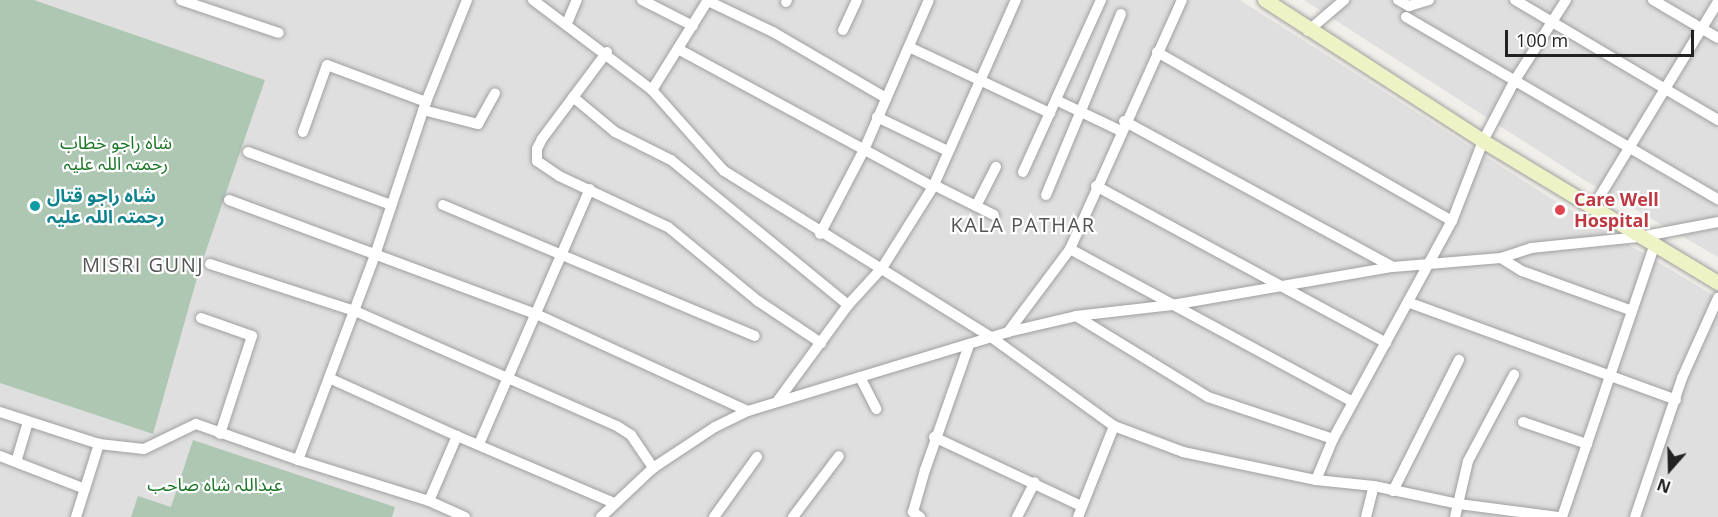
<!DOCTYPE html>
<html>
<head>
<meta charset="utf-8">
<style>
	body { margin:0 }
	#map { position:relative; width:1718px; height:517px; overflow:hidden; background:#f1efea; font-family:"Open Sans","Noto Sans Arabic",sans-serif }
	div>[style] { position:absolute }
	.residential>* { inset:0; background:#e0dfdf }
	.cemetery>* { inset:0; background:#aec7b3 }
	.roads { filter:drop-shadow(0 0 2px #9f9f9f) drop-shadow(0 0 2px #9f9f9f) }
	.street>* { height:10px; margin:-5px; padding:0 5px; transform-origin:5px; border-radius:5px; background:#fff }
	.secondary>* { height:14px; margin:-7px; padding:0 7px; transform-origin:7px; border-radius:7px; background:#eef3c6 }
	.dots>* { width:16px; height:16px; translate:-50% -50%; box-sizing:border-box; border:3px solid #fff; border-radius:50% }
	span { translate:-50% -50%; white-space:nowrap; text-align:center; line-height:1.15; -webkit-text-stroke:4.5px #fff; paint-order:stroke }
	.park-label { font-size:18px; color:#1b7526 }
	.culture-label { font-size:18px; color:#0d838f; font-weight:700 }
	.left { translate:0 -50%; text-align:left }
	.health-label { font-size:18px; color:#be3a42; font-weight:700 }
	.neighbourhood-label { font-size:20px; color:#555; letter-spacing:1.5px }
	.north { position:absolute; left:1640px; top:439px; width:60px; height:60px; -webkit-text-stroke:4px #fff; paint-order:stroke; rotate:200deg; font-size:16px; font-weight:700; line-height:24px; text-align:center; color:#222 }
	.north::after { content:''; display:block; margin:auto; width:21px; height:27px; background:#222; clip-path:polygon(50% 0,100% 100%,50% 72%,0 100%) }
	.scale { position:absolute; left:1505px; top:30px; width:189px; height:27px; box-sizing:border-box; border:3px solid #222; border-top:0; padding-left:8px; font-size:18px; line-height:21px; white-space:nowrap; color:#222; -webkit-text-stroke:4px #fff; paint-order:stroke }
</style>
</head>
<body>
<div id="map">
	<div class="residential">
		<i style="clip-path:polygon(0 0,1240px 0,1554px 200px,1718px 298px,1718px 517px,0 517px)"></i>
		<i style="clip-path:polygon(1304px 0,1718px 0,1718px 257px,1581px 178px)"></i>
	</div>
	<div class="cemetery">
		<i style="clip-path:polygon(0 0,34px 0,265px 80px,199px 271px,153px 434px,0 383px)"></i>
		<i style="clip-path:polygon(193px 440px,395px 507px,392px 517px,131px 517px,138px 496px,171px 507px)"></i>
	</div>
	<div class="roads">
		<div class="street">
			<i style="left:181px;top:0;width:103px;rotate:18.6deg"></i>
			<i style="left:533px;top:0;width:149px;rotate:37.1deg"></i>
			<i style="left:652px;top:90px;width:108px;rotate:48.4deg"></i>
			<i style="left:724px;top:171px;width:314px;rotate:31.9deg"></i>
			<i style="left:991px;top:337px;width:152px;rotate:35.9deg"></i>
			<i style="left:1114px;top:426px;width:74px;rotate:20.6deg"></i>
			<i style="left:1183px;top:452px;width:136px;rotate:11.9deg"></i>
			<i style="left:1316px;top:480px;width:58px;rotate:5.9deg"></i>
			<i style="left:1374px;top:486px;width:87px;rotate:12deg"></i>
			<i style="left:1459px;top:504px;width:100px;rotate:7.5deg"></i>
			<i style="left:642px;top:0;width:57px;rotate:27deg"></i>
			<i style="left:1398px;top:0;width:13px;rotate:29deg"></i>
			<i style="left:1409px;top:6px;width:21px;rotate:-17deg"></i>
			<i style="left:1515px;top:0;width:236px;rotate:30.6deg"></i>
			<i style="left:1653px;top:0;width:75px;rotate:30.3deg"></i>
			<i style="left:708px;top:1px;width:72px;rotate:25.5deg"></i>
			<i style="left:773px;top:32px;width:131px;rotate:30.3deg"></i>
			<i style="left:786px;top:2px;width:2px;rotate:-63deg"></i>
			<i style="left:1406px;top:17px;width:361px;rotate:30.3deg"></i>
			<i style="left:567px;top:23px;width:25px;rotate:-67deg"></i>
			<i style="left:843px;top:30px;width:33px;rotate:-65deg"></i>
			<i style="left:1308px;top:31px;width:48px;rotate:-40.7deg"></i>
			<i style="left:909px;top:47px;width:156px;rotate:25.1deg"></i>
			<i style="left:678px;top:49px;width:290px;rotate:28.4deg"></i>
			<i style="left:607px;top:52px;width:109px;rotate:126.8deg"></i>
			<i style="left:542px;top:139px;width:11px;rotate:117deg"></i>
			<i style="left:537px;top:149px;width:12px;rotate:90deg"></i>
			<i style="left:537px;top:161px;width:27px;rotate:34deg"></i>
			<i style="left:559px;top:176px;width:120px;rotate:25.1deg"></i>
			<i style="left:668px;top:227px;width:117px;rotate:39.4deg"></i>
			<i style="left:758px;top:301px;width:76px;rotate:33.7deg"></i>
			<i style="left:1157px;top:52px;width:340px;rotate:29.8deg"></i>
			<i style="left:652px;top:90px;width:106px;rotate:-58.1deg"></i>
			<i style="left:573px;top:97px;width:55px;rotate:39.8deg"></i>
			<i style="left:615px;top:132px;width:63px;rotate:26.6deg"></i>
			<i style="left:671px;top:160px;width:229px;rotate:39.3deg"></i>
			<i style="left:848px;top:305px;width:50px;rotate:-47.4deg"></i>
			<i style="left:882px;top:268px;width:96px;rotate:-57.8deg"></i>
			<i style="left:933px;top:187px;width:205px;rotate:-66.1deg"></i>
			<i style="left:1058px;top:101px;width:70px;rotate:25.5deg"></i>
			<i style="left:423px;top:110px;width:57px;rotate:14.3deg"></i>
			<i style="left:478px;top:124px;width:35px;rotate:-61deg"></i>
			<i style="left:877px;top:117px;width:79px;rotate:25.6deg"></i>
			<i style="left:1124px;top:121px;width:306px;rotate:28.5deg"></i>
			<i style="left:303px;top:132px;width:71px;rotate:-70.3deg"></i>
			<i style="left:327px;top:65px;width:106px;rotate:20.5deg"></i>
			<i style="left:248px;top:152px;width:153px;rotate:20.3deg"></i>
			<i style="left:1023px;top:172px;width:189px;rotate:-65.6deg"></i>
			<i style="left:934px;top:185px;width:67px;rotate:26.6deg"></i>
			<i style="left:1096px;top:186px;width:330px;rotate:28.4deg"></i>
			<i style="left:1046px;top:195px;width:196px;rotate:-67.5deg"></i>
			<i style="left:229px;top:200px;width:327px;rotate:20.4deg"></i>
			<i style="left:536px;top:314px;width:233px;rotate:24.6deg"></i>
			<i style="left:443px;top:205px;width:338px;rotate:22.8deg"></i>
			<i style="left:976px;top:206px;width:44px;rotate:-62.9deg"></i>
			<i style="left:1592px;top:209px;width:242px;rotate:-58.7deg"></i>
			<i style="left:820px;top:234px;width:95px;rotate:-62.4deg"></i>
			<i style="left:864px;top:150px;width:163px;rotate:-66.6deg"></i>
			<i style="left:1070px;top:249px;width:322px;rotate:28.4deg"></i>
			<i style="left:1501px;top:258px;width:25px;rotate:32deg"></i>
			<i style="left:1522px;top:271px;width:115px;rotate:19.9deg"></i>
			<i style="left:210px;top:264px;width:152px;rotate:18deg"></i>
			<i style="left:355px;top:311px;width:286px;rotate:23.7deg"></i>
			<i style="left:617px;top:426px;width:17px;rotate:33deg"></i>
			<i style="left:631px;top:435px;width:40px;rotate:56deg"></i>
			<i style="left:1410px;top:303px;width:283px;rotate:20deg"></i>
			<i style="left:1076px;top:316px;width:155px;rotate:31.5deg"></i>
			<i style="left:1208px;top:397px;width:132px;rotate:18.6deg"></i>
			<i style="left:201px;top:318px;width:54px;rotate:19.4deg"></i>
			<i style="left:252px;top:336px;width:103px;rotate:108.1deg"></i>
			<i style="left:1008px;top:332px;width:104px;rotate:-53.2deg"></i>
			<i style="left:1070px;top:249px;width:273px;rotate:-65.8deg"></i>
			<i style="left:860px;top:377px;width:36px;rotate:63deg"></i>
			<i style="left:329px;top:378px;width:141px;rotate:24.4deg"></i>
			<i style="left:779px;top:399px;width:117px;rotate:-53.7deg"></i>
			<i style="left:0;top:412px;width:104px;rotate:17.9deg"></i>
			<i style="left:99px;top:444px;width:45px;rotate:6.3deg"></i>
			<i style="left:144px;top:449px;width:58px;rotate:-25.7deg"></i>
			<i style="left:196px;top:424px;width:108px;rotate:19.4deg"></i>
			<i style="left:1523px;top:422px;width:68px;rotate:19deg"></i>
			<i style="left:934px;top:437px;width:162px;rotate:25.1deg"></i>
			<i style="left:479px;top:444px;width:278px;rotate:-66.5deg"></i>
			<i style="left:0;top:456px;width:91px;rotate:21.2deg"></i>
			<i style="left:16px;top:462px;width:42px;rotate:-73.3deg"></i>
			<i style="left:1316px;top:480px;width:44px;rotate:-67.5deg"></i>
			<i style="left:1333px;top:439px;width:248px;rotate:-61.4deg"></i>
			<i style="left:1452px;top:221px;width:86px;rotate:-68.8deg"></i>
			<i style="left:1483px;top:141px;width:69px;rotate:-62.3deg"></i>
			<i style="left:1515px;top:80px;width:95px;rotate:-57.5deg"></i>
			<i style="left:1393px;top:491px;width:147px;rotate:-63.3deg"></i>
			<i style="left:429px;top:501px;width:71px;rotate:-66.7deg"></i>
			<i style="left:457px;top:436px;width:171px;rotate:23.1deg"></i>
			<i style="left:76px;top:517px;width:77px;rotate:-72.5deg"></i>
			<i style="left:465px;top:517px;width:39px;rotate:-156deg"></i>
			<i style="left:429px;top:501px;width:137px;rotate:-162.6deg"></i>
			<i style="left:298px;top:460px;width:222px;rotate:-69.4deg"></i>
			<i style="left:376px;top:252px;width:158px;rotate:-71.6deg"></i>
			<i style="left:426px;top:102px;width:110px;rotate:-68.1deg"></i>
			<i style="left:601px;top:517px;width:71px;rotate:-43.3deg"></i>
			<i style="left:653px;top:468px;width:74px;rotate:-33.5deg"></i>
			<i style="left:715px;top:427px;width:37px;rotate:-26deg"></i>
			<i style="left:748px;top:411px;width:272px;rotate:-16.9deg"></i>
			<i style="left:1008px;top:332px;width:70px;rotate:-13.2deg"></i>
			<i style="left:1076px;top:316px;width:97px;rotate:-6.5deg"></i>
			<i style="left:1172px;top:305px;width:224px;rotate:-9.8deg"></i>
			<i style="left:1393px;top:267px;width:108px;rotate:-4.8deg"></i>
			<i style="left:1501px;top:258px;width:32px;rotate:-18deg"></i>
			<i style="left:1531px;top:248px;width:110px;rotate:-5.8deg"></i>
			<i style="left:1640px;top:237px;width:79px;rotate:-10.9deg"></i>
			<i style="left:714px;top:517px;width:74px;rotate:-54.4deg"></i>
			<i style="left:793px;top:517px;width:76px;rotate:-53deg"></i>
			<i style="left:920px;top:517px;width:9px;rotate:-144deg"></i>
			<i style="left:913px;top:512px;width:44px;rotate:-74.1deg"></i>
			<i style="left:925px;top:470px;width:133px;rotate:-70.6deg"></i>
			<i style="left:1017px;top:517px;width:39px;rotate:-63deg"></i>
			<i style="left:1078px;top:517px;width:98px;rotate:-68.4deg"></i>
			<i style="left:1366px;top:517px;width:32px;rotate:-76deg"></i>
			<i style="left:1455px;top:517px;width:57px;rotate:-76.9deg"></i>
			<i style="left:1468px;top:461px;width:98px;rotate:-61.9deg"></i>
			<i style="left:1562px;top:517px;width:285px;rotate:-71.2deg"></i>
			<i style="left:1635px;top:517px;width:147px;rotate:-71.3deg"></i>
			<i style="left:1682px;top:378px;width:88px;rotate:-65.8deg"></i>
		</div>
		<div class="secondary">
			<i style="left:1265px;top:0;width:260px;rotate:32.9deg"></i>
			<i style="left:1483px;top:141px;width:275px;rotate:31.1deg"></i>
		</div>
	</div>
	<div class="dots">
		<i style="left:35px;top:206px;background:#0f9aa8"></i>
		<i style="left:1560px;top:210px;background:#e0444e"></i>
	</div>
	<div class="park-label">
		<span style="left:116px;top:153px">شاہ راجو خطاب<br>رحمتہ اللہ علیہ</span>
		<span style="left:215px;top:484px">عبداللہ شاہ صاحب</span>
	</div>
	<div class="culture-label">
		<span class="left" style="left:47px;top:206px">شاہ راجو قتال<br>رحمتہ اللہ علیہ</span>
	</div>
	<div class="health-label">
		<span class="left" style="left:1574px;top:210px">Care Well<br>Hospital</span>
	</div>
	<div class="neighbourhood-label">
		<span style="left:1023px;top:224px">KALA PATHAR</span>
		<span style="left:143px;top:264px">MISRI GUNJ</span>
	</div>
	<div class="north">N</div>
	<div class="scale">100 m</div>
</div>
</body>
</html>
